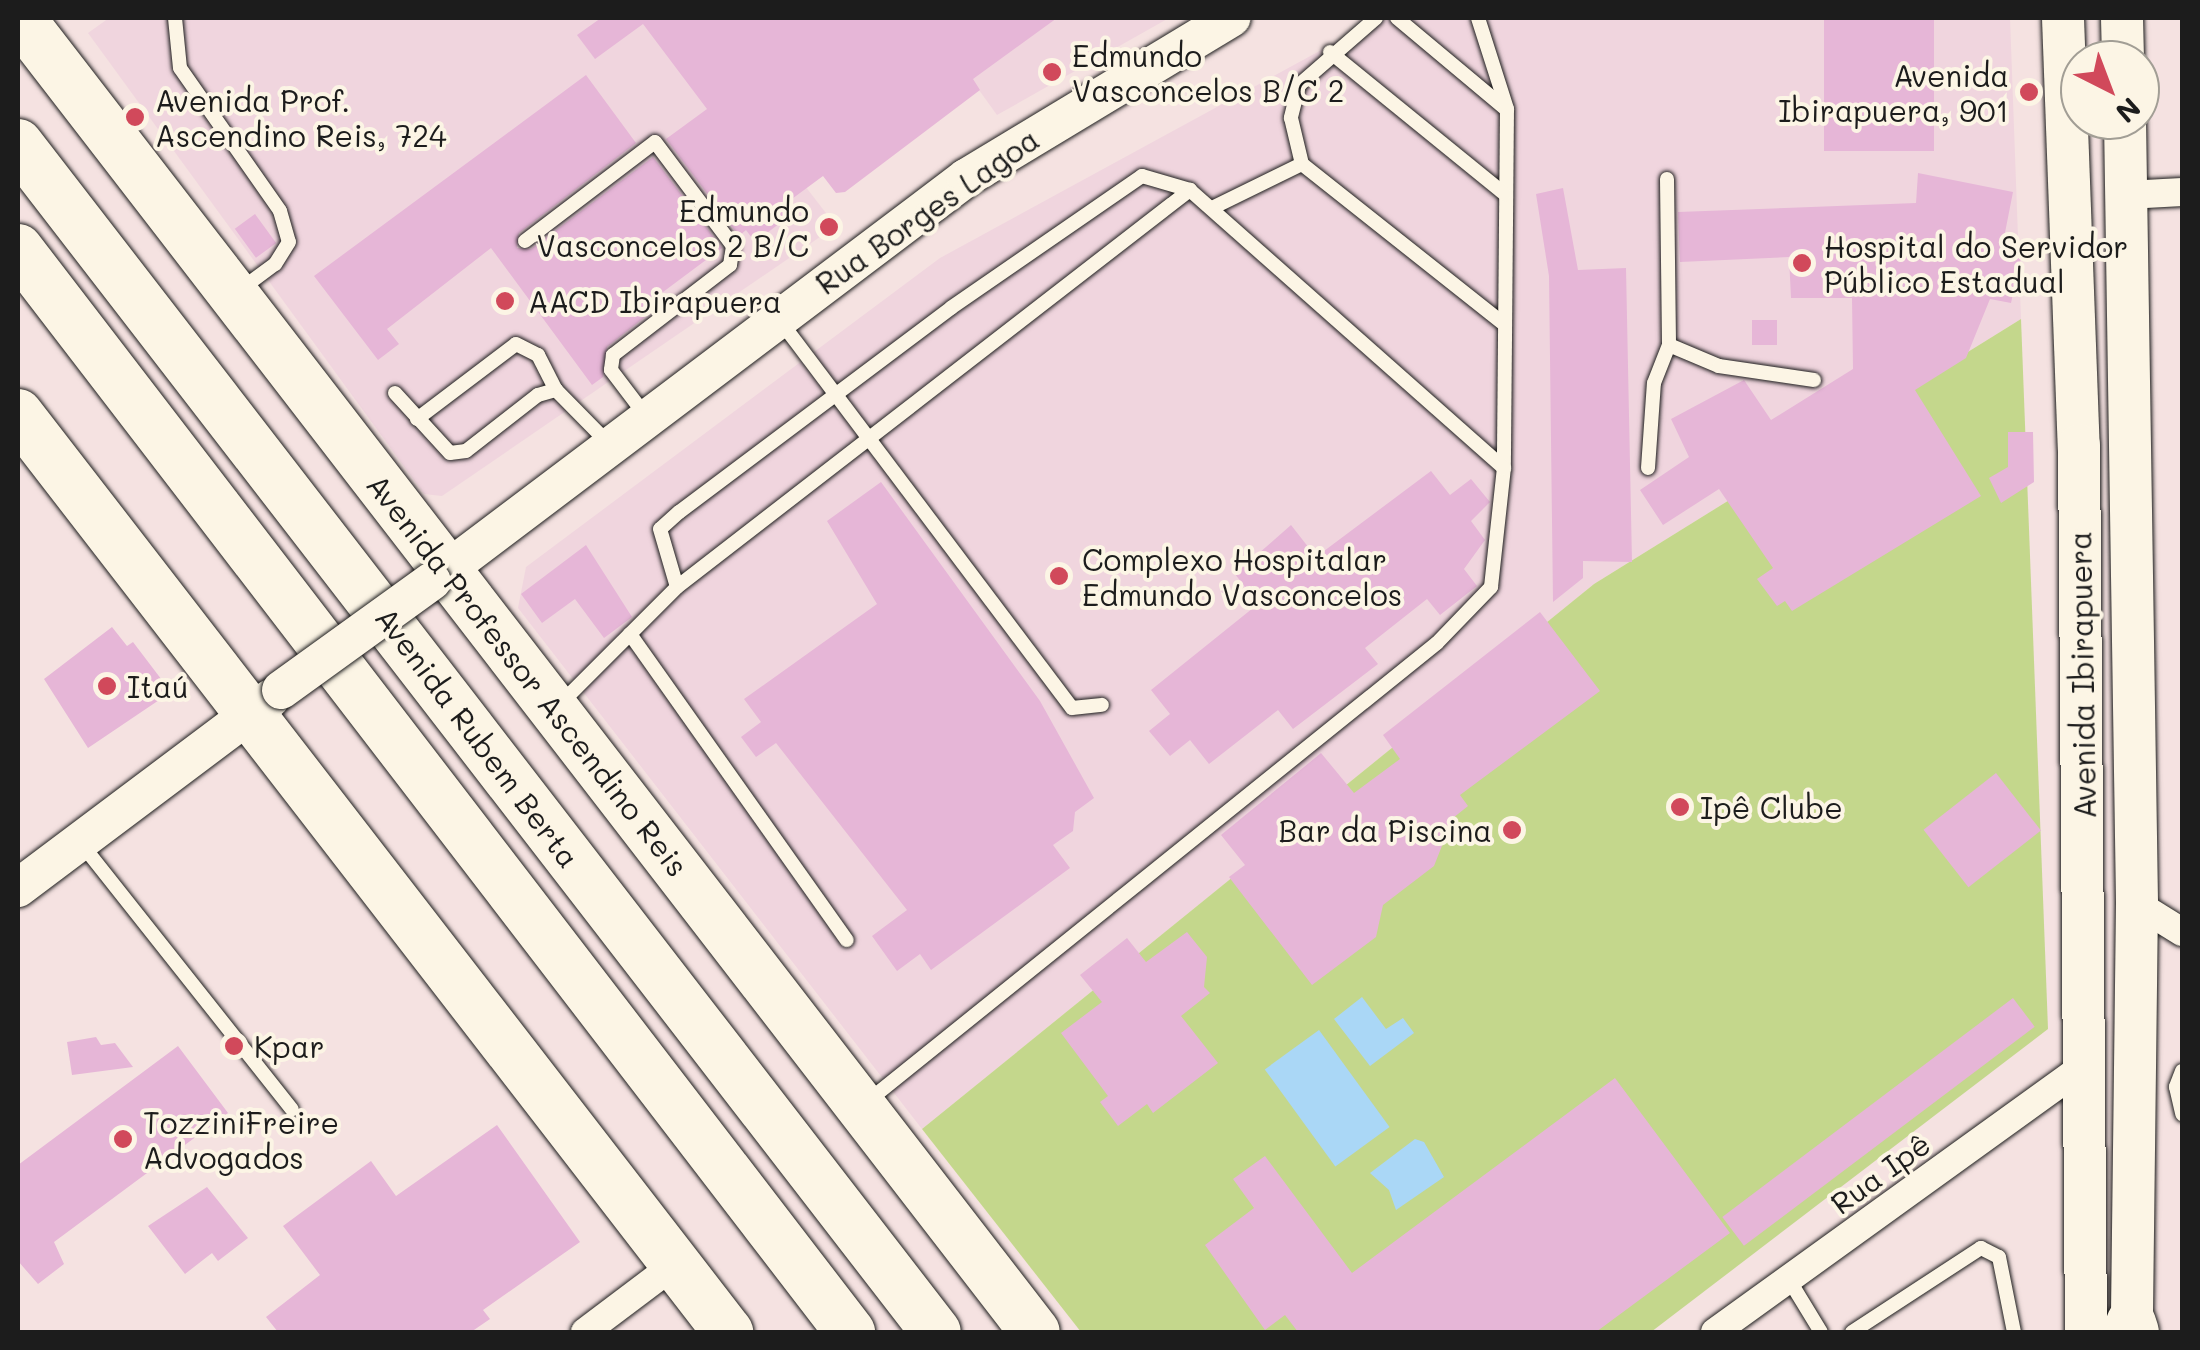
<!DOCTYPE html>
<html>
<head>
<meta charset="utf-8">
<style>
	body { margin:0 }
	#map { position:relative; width:2200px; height:1350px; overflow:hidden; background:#f5e2e1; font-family:Mali,sans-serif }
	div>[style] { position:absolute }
	.built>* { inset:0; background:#f0d5de }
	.green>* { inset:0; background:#c4d78c }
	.water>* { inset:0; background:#aad7f6; transform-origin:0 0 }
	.building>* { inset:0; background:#e6b6d7; transform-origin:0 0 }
	.roads { filter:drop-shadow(0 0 2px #1c1c1c) drop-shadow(0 0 2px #1c1c1c) }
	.lane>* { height:14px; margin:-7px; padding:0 7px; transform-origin:7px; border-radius:7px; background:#fcf5e5 }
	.street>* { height:28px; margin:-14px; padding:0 14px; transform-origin:14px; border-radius:14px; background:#fcf5e5 }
	.secondary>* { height:38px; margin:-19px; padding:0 19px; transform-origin:19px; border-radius:19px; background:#fcf5e5 }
	.primary>* { height:42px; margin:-21px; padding:0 21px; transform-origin:21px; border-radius:21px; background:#fcf5e5 }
	.highway>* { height:50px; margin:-25px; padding:0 25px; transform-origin:25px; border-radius:25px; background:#fcf5e5 }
	.bridges { filter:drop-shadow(0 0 2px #1c1c1c) drop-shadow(0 0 2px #1c1c1c) }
	.secondary-bridge>* { height:38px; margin:-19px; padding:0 19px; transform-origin:19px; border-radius:19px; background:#fcf5e5 }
	.dots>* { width:28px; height:28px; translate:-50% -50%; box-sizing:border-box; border:5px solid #fcf5e5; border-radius:50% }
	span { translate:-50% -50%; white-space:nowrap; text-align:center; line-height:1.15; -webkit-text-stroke:8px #fcf5e5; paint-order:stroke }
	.poi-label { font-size:30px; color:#1c1c1c }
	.left { translate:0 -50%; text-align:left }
	.right { translate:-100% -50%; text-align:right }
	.street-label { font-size:30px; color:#1c1c1c }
	.frame { position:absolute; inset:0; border:20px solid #1c1c1c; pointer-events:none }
	.north { position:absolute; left:2060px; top:40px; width:100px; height:100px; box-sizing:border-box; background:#fcf5e5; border:2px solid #a29e95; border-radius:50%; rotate:138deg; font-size:28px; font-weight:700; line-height:40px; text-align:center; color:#1c1c1c }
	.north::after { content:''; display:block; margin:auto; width:35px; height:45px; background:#d1495b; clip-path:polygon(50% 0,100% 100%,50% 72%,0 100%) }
</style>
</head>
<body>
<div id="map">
	<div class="built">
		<i style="clip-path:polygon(109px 18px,675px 18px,836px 226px,442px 496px,424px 494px,88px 33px)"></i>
		<i style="clip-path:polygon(927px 18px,1169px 18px,997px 115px)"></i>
		<i style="clip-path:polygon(1380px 18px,2010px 18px,2021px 319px,1594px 584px,922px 1129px,518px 608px,526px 567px,940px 258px)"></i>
	</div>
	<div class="green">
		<i style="clip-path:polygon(2021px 319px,2048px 1029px,1651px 1332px,1081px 1332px,922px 1129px,1594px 584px)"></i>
	</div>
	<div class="water">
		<i style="clip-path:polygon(1362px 997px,1386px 1029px,1403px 1018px,1414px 1033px,1370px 1066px,1334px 1019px)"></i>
		<i style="left:1319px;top:1030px;width:120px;height:67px;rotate:54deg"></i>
		<i style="clip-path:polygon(1415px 1139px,1424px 1142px,1444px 1177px,1396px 1210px,1389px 1190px,1370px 1173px)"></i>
	</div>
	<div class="building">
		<i style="clip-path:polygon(601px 18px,1057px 18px,973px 79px,980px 90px,845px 192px,836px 193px,823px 176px,781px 207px,788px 217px,755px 242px,746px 230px,739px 236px,666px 139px,707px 109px,643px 24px,595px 59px,577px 35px)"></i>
		<i style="left:1824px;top:18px;width:110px;height:133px"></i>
		<i style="clip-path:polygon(586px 75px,636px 143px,519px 233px,517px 248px,531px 249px,653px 157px,722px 248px,659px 295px,664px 302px,607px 347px,603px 377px,592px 385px,491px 248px,387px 329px,399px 344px,378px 360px,314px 276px)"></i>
		<i style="clip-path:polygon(1918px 173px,2013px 192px,2001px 253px,2021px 258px,2011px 303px,1990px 299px,1966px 358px,1915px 390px,1981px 496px,1792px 611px,1785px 601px,1777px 606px,1757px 579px,1773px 568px,1719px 489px,1663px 525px,1640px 490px,1689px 457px,1671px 419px,1744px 380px,1771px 420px,1853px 369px,1852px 298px,1791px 298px,1789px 257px,1680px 262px,1678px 212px,1916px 203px)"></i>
		<i style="clip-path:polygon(1563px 188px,1578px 270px,1626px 268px,1632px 562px,1583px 561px,1583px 578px,1553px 602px,1549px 276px,1536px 194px)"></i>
		<i style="left:255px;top:214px;width:36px;height:25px;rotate:54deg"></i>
		<i style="left:1777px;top:320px;width:25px;height:25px;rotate:90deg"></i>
		<i style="clip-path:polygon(2008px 432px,2033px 432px,2034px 482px,2001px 503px,1989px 478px,2008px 467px)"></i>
		<i style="clip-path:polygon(1431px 471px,1450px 495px,1471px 479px,1490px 502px,1471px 521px,1485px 540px,1464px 569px,1477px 586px,1440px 615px,1427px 599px,1365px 648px,1378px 664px,1293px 729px,1278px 710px,1209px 764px,1190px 740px,1170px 756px,1149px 731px,1170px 714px,1151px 690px,1258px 604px,1235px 574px,1291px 525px,1316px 557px)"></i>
		<i style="clip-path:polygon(881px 482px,1040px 701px,1094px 798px,1075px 812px,1073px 831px,1053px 845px,1070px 868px,931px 970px,920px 954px,897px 971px,872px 936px,907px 910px,776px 743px,756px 757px,741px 737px,761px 722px,744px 699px,877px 604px,827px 521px)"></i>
		<i style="clip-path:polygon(586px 545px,632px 617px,604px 638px,575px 599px,542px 623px,521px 594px)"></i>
		<i style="clip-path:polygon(1540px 612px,1600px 691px,1460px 795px,1468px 806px,1453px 818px,1434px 866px,1383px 905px,1376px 937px,1312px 985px,1229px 877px,1245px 865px,1221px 835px,1321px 753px,1354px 793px,1400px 759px,1383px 735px)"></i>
		<i style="clip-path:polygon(112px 627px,127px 646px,133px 642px,171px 692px,88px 748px,44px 679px)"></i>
		<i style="left:1996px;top:773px;width:73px;height:92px;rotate:52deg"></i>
		<i style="clip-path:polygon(1187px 932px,1207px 957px,1204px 987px,1210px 993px,1181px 1016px,1218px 1063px,1153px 1113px,1147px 1104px,1118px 1126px,1100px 1102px,1108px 1096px,1061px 1033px,1102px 1002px,1080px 975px,1127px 938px,1146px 962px)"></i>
		<i style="left:2013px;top:998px;width:36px;height:364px;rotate:53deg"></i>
		<i style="clip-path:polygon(96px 1037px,101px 1045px,115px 1043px,133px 1067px,72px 1075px,67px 1042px)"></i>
		<i style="clip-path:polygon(178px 1046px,228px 1113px,54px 1242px,64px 1264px,38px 1284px,18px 1261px,18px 1165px)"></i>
		<i style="clip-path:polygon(1615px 1078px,1730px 1233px,1596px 1332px,1298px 1332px,1285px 1315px,1265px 1330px,1205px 1245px,1254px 1208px,1233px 1179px,1265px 1156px,1352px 1273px)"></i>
		<i style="clip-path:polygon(497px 1125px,580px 1242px,483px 1310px,490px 1319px,471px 1332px,278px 1332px,266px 1317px,320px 1275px,283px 1226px,371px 1161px,396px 1196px)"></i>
		<i style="clip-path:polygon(207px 1187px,248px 1238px,218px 1261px,212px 1253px,185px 1274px,148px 1226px)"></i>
	</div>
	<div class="roads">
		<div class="lane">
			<i style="left:175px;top:18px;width:50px;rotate:84.3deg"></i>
			<i style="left:180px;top:68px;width:174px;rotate:55deg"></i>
			<i style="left:280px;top:211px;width:32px;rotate:74deg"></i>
			<i style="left:289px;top:242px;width:26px;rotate:122deg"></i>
			<i style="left:275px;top:264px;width:44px;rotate:143.4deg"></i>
			<i style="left:1376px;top:18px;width:102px;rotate:139deg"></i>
			<i style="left:1299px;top:85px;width:34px;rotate:104deg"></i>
			<i style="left:1291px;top:118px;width:47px;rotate:76.6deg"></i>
			<i style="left:1302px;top:164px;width:258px;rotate:38.4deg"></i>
			<i style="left:1397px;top:18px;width:142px;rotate:39.9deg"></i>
			<i style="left:1478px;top:18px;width:96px;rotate:72.3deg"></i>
			<i style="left:1507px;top:109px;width:359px;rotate:90.5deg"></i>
			<i style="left:1330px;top:52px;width:225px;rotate:39.1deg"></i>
			<i style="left:1667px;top:179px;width:166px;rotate:89.3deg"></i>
			<i style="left:1669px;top:345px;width:54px;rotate:22.8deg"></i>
			<i style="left:1719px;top:366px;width:96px;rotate:8.4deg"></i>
			<i style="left:1212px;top:208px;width:100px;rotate:-26.1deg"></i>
			<i style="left:525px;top:241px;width:163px;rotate:-37.3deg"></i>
			<i style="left:655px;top:142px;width:130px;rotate:53.1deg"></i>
			<i style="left:733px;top:246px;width:19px;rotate:99deg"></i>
			<i style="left:730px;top:265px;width:148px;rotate:142.4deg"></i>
			<i style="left:613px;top:355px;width:15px;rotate:98deg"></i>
			<i style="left:611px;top:370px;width:58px;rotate:52.7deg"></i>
			<i style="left:781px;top:322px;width:483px;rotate:53deg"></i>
			<i style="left:1072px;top:708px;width:30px;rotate:-6deg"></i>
			<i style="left:395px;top:393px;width:81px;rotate:47.5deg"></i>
			<i style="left:450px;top:453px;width:16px;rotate:-7deg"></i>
			<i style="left:466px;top:451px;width:91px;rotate:-37.9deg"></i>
			<i style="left:538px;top:395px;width:19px;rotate:-16deg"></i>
			<i style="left:556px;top:390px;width:77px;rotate:45.5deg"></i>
			<i style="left:417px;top:419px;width:124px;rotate:-37.1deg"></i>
			<i style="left:516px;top:344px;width:25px;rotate:27deg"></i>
			<i style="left:538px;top:355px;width:39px;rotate:63deg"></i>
			<i style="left:1648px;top:468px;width:85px;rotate:-86deg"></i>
			<i style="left:1654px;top:383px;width:41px;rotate:-68.5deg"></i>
			<i style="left:630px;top:634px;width:375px;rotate:54.7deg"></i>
			<i style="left:561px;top:703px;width:164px;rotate:-45deg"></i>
			<i style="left:80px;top:842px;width:341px;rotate:51.6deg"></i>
			<i style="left:2182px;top:1071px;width:17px;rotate:111deg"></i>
			<i style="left:2176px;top:1087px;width:28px;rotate:77deg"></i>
			<i style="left:868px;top:1101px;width:730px;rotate:-38.83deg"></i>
			<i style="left:1437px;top:643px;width:78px;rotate:-46deg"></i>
			<i style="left:1491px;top:587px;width:120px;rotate:-83.8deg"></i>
			<i style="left:1504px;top:468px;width:419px;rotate:-138.5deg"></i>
			<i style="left:1190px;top:190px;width:50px;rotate:-163.7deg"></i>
			<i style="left:1142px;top:176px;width:232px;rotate:145.4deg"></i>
			<i style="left:951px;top:308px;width:340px;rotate:143.1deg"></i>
			<i style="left:679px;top:512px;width:25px;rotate:138deg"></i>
			<i style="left:660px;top:529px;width:60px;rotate:73.7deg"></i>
			<i style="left:677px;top:587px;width:649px;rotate:-37.74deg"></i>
			<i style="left:1788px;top:1278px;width:63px;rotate:58.6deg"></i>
			<i style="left:1852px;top:1332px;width:154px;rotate:-33.1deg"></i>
			<i style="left:1981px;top:1248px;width:20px;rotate:27deg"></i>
			<i style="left:1999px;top:1257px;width:76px;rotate:78.7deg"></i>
		</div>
		<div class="street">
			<i style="left:2127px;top:195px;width:55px;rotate:-3.1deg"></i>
			<i style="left:2137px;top:904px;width:53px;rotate:31.9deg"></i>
			<i style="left:585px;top:1332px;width:111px;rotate:-37deg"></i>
			<i style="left:1715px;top:1332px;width:453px;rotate:-35.8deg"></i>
		</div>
		<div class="secondary">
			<i style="left:432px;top:581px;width:669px;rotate:-37.04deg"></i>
			<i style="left:966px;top:178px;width:310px;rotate:-31.1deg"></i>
			<i style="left:18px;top:888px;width:316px;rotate:-36.9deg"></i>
		</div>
		<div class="primary">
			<i style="left:2063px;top:18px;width:427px;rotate:87.9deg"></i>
			<i style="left:2079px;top:445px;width:887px;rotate:89.55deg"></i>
			<i style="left:2122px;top:18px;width:42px;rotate:88.6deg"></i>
			<i style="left:2125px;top:120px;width:784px;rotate:89.12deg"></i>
			<i style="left:2137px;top:904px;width:428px;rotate:90.7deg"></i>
		</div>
		<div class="highway">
			<i style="left:20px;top:18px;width:1660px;rotate:52.32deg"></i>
			<i style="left:18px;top:144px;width:1501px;rotate:52.31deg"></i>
			<i style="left:18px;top:249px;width:1366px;rotate:52.47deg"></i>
			<i style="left:18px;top:414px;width:1161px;rotate:52.28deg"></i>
			<i style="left:2131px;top:1323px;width:9px;rotate:72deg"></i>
		</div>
	</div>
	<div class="bridges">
		<div class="secondary-bridge">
			<i style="left:281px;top:690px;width:186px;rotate:-35.8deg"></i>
		</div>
	</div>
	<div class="dots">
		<i style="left:1052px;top:72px;background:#d1495b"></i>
		<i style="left:2029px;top:92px;background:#d1495b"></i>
		<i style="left:135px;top:117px;background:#d1495b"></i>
		<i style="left:829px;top:227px;background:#d1495b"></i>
		<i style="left:1802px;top:263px;background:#d1495b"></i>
		<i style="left:505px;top:301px;background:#d1495b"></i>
		<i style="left:1059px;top:576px;background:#d1495b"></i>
		<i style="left:107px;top:686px;background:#d1495b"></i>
		<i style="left:1680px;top:807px;background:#d1495b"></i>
		<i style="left:1512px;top:830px;background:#d1495b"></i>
		<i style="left:234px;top:1046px;background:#d1495b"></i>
		<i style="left:123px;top:1139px;background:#d1495b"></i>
	</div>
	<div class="poi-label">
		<span class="left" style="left:1072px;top:72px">Edmundo<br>Vasconcelos B/C 2</span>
		<span class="right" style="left:2009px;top:92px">Avenida<br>Ibirapuera, 901</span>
		<span class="left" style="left:155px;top:117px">Avenida Prof.<br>Ascendino Reis, 724</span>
		<span class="right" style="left:809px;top:227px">Edmundo<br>Vasconcelos 2 B/C</span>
		<span class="left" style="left:1824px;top:263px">Hospital do Servidor<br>Público Estadual</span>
		<span class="left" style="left:528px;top:301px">AACD Ibirapuera</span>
		<span class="left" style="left:1082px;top:576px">Complexo Hospitalar<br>Edmundo Vasconcelos</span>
		<span class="left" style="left:127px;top:686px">Itaú</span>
		<span class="left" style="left:1700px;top:807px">Ipê Clube</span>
		<span class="right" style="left:1492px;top:830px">Bar da Piscina</span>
		<span class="left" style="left:254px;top:1046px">Kpar</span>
		<span class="left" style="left:143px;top:1139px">TozziniFreire<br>Advogados</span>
	</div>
	<div class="street-label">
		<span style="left:927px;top:211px;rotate:-35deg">Rua Borges Lagoa</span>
		<span style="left:528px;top:675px;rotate:52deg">Avenida Professor Ascendino Reis</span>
		<span style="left:2082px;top:675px;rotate:-91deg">Avenida Ibirapuera</span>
		<span style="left:478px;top:737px;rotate:53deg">Avenida Rubem Berta</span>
		<span style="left:1880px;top:1173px;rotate:-36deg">Rua Ipê</span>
	</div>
	<div class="frame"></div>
	<div class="north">N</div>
</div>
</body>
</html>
